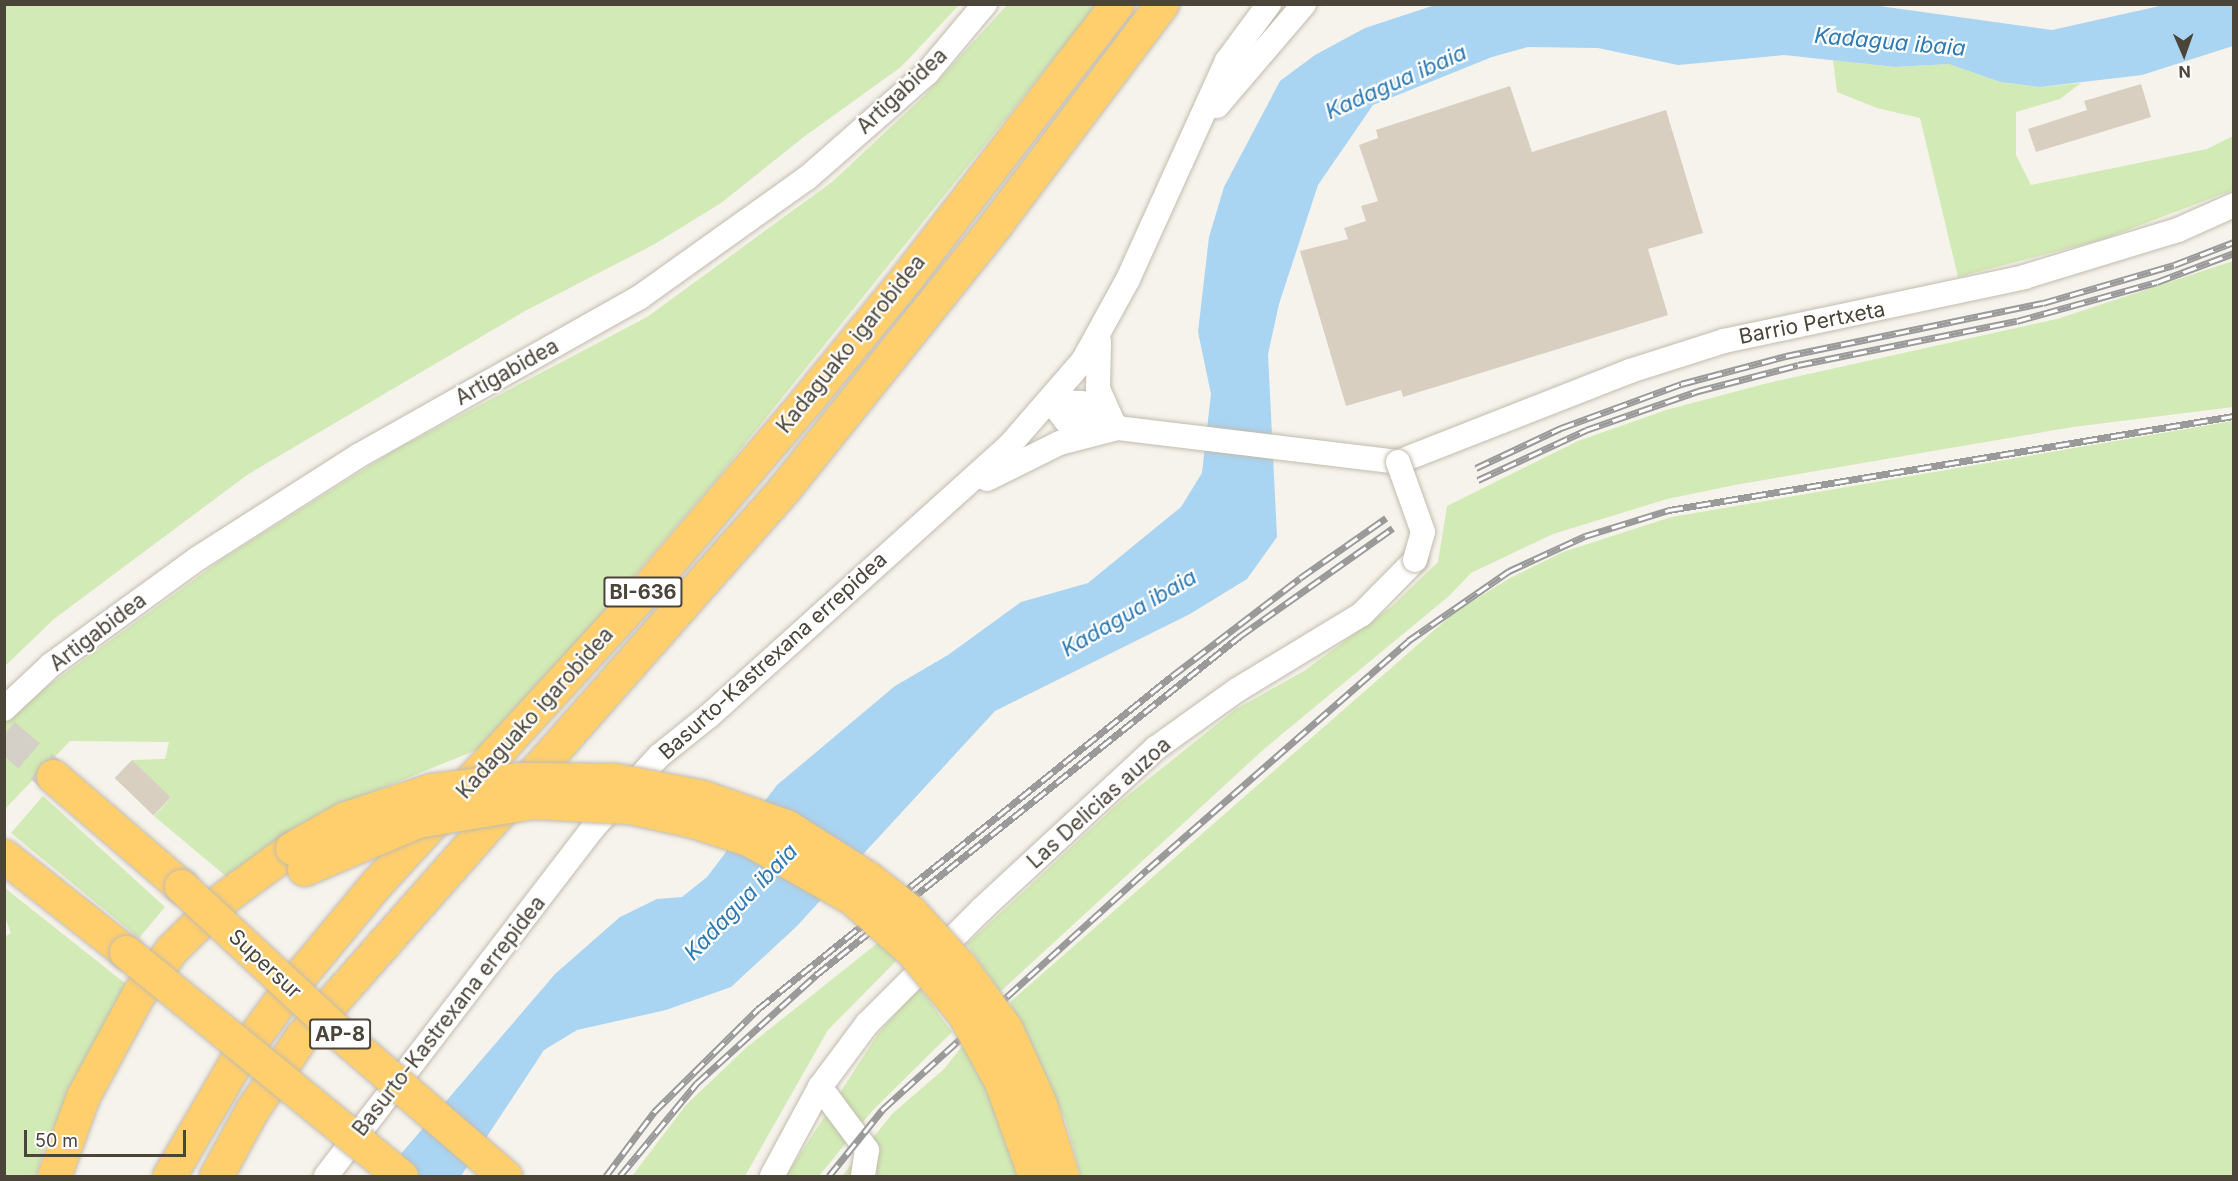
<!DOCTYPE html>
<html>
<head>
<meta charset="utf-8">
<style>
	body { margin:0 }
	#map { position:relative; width:2238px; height:1181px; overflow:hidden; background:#f6f3ec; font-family:Inter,sans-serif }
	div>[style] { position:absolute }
	.green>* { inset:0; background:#d2eab5 }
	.water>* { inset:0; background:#a9d4f2 }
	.building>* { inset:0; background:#d8cfc1; transform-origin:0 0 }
	.highway-tunnel>* { height:33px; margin-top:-16.5px; transform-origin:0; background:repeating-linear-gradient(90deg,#d4d0c8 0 33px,transparent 0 49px) }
	.roads { filter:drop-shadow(0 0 2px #c2bbae) drop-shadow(0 0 2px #c2bbae) }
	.minor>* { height:24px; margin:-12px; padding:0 12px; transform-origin:12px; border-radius:12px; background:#fff }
	.highway>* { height:33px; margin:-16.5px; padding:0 16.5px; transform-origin:16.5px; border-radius:16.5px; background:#ffcf6e }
	.rail>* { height:7px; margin-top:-3.5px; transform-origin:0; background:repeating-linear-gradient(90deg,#fff 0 14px,#9a9a9a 0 28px); box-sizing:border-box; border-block:2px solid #9a9a9a }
	.bridges { filter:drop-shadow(0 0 2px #c2bbae) drop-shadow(0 0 2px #c2bbae) }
	.minor-bridge>* { height:24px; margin:-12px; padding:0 12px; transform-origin:12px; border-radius:12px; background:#fff }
	.highway-bridge>* { height:33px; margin:-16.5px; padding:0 16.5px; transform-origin:16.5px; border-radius:16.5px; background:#ffcf6e }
	span { translate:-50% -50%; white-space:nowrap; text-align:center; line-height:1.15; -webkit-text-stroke:4.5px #fff; paint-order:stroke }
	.shield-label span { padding:2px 4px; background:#fff; border:2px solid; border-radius:4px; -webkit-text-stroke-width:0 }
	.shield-label { font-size:20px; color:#4b4439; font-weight:700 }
	.street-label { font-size:21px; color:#4b4439 }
	.water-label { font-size:22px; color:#2e7ab2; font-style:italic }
	.frame { position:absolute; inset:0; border:6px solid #4b4439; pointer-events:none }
	.north { position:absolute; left:2154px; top:24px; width:60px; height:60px; -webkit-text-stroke:4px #fff; paint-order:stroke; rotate:178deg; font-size:16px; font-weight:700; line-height:24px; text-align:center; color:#4b4439 }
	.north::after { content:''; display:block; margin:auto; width:21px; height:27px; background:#4b4439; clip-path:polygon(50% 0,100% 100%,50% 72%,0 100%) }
	.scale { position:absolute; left:24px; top:1130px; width:162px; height:27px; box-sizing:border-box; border:3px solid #4b4439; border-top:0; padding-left:8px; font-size:18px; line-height:21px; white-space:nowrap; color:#4b4439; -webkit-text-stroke:4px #fff; paint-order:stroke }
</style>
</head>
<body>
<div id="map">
	<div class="green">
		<i style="clip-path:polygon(5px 4px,959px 4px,959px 5px,901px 67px,805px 136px,721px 203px,653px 245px,525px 311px,247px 475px,54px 619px,5px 666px)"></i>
		<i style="clip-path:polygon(1007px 5px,1097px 5px,717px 479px,489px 745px,333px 808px,228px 878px,154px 816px,171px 798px,132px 760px,165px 759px,169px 742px,70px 741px,5px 809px,5px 717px,224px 558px,393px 451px,647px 317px,832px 182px,924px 96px)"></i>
		<i style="clip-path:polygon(1833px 60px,1896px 67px,1949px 64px,2000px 82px,2040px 87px,2081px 83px,2060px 99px,2016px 112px,2016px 155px,2031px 185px,2207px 149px,2233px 136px,2233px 190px,2101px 240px,1958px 277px,1920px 118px,1877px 108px,1837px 92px)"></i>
		<i style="clip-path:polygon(2233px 261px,2233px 407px,2073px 427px,1735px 485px,1667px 499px,1553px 534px,1471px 573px,1449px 596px,1264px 749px,1000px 992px,967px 944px,1121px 801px,1236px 709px,1304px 671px,1391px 607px,1438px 562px,1447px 506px,1578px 441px,1666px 410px,1768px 383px,2057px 319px)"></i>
		<i style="clip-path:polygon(2233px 421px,2233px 1176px,1081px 1176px,1065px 1119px,1010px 1002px,1455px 612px,1510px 578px,1563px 552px,1671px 517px)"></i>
		<i style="clip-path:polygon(43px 796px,165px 907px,139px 938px,11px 833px)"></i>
		<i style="clip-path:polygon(5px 888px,126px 984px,46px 1144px,36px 1176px,5px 1176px,4px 937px,11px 933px,5px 918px)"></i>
		<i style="clip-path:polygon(879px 942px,897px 960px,828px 1030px,745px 1176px,632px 1176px,686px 1105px,747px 1047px)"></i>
		<i style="clip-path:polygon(919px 987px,952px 1032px,872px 1111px,819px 1176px,786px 1176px,878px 1034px)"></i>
		<i style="clip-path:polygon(963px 1045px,994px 1100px,1020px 1176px,842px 1176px,892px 1114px,944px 1069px)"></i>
	</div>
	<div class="water">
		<i style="clip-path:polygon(1865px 4px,2052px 30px,2164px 5px,2233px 5px,2233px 46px,2142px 75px,2040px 87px,2000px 82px,1949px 64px,1896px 67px,1784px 55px,1678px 65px,1598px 48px,1528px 47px,1492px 57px,1373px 105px,1318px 185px,1279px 304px,1268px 354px,1277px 537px,1247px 579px,1190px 614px,995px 711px,796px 927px,731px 987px,666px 1010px,577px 1030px,544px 1050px,461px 1176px,382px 1176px,555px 974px,620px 917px,657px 899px,682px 897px,707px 877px,777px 785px,895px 686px,948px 655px,1021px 602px,1088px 583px,1181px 507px,1202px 473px,1211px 394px,1198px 332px,1209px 237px,1224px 187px,1280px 81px,1315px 55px,1365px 28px,1435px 5px)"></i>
	</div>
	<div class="building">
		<i style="clip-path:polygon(2141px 84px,2151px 117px,2036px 152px,2028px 129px,2087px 110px,2084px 101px)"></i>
		<i style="clip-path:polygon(1510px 86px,1532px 152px,1666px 110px,1703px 233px,1648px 249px,1668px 315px,1403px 397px,1401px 390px,1346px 406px,1300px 251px,1348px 239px,1344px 228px,1366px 221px,1361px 206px,1378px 201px,1359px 145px,1378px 138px,1376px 130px)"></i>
		<i style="left:132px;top:760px;width:54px;height:25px;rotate:44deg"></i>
	</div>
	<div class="highway-tunnel">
		<i style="left:4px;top:734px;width:65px;rotate:40.6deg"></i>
	</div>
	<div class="roads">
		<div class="minor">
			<i style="left:1217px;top:106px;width:134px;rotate:-49.5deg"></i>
			<i style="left:1099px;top:341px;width:48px;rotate:91.2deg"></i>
			<i style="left:1098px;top:389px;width:36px;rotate:66deg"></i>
			<i style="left:1092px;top:433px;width:27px;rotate:-156deg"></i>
			<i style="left:1067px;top:422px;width:26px;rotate:-127deg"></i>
			<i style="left:1051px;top:401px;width:31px;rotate:4deg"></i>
			<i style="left:1082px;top:403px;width:40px;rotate:32.9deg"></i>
			<i style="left:987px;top:479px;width:81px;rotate:-26.3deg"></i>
			<i style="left:1060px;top:443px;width:60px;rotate:-14.5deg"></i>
			<i style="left:1118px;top:428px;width:282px;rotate:6.9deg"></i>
			<i style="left:1398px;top:462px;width:249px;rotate:-21.4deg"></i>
			<i style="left:1630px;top:371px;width:99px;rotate:-17.7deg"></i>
			<i style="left:1724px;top:341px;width:307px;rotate:-12deg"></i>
			<i style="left:2024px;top:277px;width:161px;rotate:-17deg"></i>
			<i style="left:2178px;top:230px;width:61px;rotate:-24.1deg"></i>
			<i style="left:4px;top:709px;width:64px;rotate:-43.1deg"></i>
			<i style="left:51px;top:665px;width:180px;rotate:-36deg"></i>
			<i style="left:197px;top:559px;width:191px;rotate:-32.6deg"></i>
			<i style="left:358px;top:456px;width:324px;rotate:-29.4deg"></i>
			<i style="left:640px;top:297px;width:205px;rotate:-35.5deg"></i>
			<i style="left:807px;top:178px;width:159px;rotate:-41.2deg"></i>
			<i style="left:927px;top:73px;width:90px;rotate:-50deg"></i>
			<i style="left:820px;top:1087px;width:79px;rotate:53.3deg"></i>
			<i style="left:867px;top:1150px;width:26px;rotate:99deg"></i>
			<i style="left:326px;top:1176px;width:439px;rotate:-52.5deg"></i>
			<i style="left:593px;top:828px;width:98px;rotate:-47.5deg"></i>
			<i style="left:659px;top:756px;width:64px;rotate:-38.7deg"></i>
			<i style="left:709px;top:716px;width:404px;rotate:-42deg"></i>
			<i style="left:1009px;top:446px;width:113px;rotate:-49deg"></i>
			<i style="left:1083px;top:361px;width:94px;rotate:-61.2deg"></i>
			<i style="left:1128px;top:279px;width:239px;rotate:-65.6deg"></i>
			<i style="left:1227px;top:61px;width:71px;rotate:-53.6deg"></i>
			<i style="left:772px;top:1176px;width:101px;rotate:-61.7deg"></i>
			<i style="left:820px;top:1087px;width:79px;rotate:-53.3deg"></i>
			<i style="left:867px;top:1024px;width:163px;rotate:-45deg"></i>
			<i style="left:982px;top:909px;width:237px;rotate:-42.8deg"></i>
			<i style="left:1156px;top:748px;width:100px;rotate:-35.6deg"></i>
			<i style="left:1237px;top:690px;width:146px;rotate:-31.3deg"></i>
			<i style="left:1362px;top:614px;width:76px;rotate:-45.5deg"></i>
		</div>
		<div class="highway">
			<i style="left:53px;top:776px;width:169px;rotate:40.7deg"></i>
			<i style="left:4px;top:856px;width:155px;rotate:38.2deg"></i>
			<i style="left:54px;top:1176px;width:85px;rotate:-70.1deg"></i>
			<i style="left:83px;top:1096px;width:117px;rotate:-61.5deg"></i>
			<i style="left:139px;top:993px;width:55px;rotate:-53.1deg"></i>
			<i style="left:172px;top:949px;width:74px;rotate:-44.5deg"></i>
			<i style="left:225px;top:897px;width:83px;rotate:-36.2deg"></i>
			<i style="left:169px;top:1176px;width:131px;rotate:-59.7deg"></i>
			<i style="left:235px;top:1063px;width:90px;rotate:-54deg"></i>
			<i style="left:288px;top:990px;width:138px;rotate:-50.3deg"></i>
			<i style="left:376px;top:884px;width:401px;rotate:-47.5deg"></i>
			<i style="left:647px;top:588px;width:247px;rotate:-49.6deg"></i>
			<i style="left:807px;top:400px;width:160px;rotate:-50.8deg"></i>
			<i style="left:908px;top:276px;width:343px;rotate:-52.5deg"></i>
			<i style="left:216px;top:1176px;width:75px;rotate:-61.4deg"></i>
			<i style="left:252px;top:1110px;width:89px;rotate:-56deg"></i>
			<i style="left:302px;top:1036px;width:729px;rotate:-48.61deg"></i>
			<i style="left:784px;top:489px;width:339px;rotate:-51.3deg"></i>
			<i style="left:996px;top:224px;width:276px;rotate:-53deg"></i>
		</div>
	</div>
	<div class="rail">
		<i style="left:1476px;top:468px;width:94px;rotate:-25.2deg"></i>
		<i style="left:1561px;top:428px;width:128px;rotate:-20.1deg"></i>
		<i style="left:1681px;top:384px;width:109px;rotate:-14.9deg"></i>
		<i style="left:1786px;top:356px;width:262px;rotate:-11.7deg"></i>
		<i style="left:2043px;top:303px;width:136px;rotate:-16.2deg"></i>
		<i style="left:2174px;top:265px;width:64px;rotate:-21deg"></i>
		<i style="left:1478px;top:480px;width:119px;rotate:-24.8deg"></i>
		<i style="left:1586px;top:430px;width:119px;rotate:-19.2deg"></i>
		<i style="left:1698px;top:391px;width:103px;rotate:-14.6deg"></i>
		<i style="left:1798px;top:365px;width:223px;rotate:-11.4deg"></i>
		<i style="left:2017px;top:321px;width:145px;rotate:-15.6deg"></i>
		<i style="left:2157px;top:282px;width:82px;rotate:-20.6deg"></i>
		<i style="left:606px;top:1176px;width:80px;rotate:-53.1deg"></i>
		<i style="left:654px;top:1112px;width:146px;rotate:-44.7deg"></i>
		<i style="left:758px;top:1009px;width:531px;rotate:-38.81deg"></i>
		<i style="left:1172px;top:676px;width:161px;rotate:-37.4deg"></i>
		<i style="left:1300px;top:578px;width:105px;rotate:-34.9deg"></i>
		<i style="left:620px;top:1176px;width:121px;rotate:-50.4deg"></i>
		<i style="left:697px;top:1083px;width:161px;rotate:-42.2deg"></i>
		<i style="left:816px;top:975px;width:543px;rotate:-38.64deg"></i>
		<i style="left:1240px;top:636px;width:187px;rotate:-35.2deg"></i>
		<i style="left:829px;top:1176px;width:86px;rotate:-51.1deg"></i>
		<i style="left:883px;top:1109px;width:358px;rotate:-42.2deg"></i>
		<i style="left:1148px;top:869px;width:346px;rotate:-41.2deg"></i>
		<i style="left:1408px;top:641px;width:123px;rotate:-34.7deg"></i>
		<i style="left:1509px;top:571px;width:84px;rotate:-24.7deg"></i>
		<i style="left:1585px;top:536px;width:88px;rotate:-17.2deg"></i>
		<i style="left:1669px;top:510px;width:573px;rotate:-9.45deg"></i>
	</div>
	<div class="bridges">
		<div class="minor-bridge">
			<i style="left:1398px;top:462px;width:74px;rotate:70.3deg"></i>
			<i style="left:1423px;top:532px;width:29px;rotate:106deg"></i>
		</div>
		<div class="highway-bridge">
			<i style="left:292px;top:848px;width:59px;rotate:-29.6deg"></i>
			<i style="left:343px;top:819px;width:93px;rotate:-18.2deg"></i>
			<i style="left:431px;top:790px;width:89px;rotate:-7.1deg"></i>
			<i style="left:519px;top:779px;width:96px;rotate:0.6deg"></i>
			<i style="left:615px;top:780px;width:90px;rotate:10.9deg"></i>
			<i style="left:703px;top:797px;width:88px;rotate:19.3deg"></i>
			<i style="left:786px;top:826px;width:97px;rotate:32.4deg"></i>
			<i style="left:868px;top:878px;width:53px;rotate:38.2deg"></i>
			<i style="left:910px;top:911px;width:74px;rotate:47.7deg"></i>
			<i style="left:960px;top:966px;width:78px;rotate:53.9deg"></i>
			<i style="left:1006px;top:1029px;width:82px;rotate:65.6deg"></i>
			<i style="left:1040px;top:1104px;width:75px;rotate:73deg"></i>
			<i style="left:304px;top:869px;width:123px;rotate:-23deg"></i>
			<i style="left:417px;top:821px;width:117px;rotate:-9.4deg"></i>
			<i style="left:532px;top:802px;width:97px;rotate:3deg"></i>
			<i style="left:629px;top:807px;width:66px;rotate:12.3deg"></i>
			<i style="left:693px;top:821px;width:58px;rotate:18.1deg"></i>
			<i style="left:748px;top:839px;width:120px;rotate:29.6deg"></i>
			<i style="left:852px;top:898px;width:81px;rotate:41.5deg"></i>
			<i style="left:913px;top:952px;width:80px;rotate:50.6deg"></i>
			<i style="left:964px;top:1014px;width:77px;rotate:61.4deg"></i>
			<i style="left:1001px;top:1082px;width:100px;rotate:70.1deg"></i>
			<i style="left:181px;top:886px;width:214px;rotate:42.9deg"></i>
			<i style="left:338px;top:1032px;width:221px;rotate:40.8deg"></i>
			<i style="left:126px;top:952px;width:355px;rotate:39.2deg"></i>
		</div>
	</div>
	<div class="shield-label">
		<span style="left:643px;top:592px">BI-636</span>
		<span style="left:340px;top:1034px">AP-8</span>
	</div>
	<div class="street-label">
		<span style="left:902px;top:91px;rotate:-43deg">Artigabidea</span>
		<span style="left:1812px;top:323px;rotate:-11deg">Barrio Pertxeta</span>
		<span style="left:851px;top:344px;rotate:-51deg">Kadaguako igarobidea</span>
		<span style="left:507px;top:372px;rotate:-29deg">Artigabidea</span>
		<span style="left:98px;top:632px;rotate:-37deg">Artigabidea</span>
		<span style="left:773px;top:656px;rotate:-42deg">Basurto-Kastrexana errepidea</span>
		<span style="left:535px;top:713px;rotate:-48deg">Kadaguako igarobidea</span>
		<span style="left:1099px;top:803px;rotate:-42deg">Las Delicias auzoa</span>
		<span style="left:265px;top:964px;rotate:43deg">Supersur</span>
		<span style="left:449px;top:1016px;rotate:-52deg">Basurto-Kastrexana errepidea</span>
	</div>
	<div class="water-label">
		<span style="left:1890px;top:42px;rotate:5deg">Kadagua ibaia</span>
		<span style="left:1396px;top:82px;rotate:-24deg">Kadagua ibaia</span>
		<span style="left:1129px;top:613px;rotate:-30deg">Kadagua ibaia</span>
		<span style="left:741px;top:902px;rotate:-46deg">Kadagua ibaia</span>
	</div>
	<div class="frame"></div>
	<div class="north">N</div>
	<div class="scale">50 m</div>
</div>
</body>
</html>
